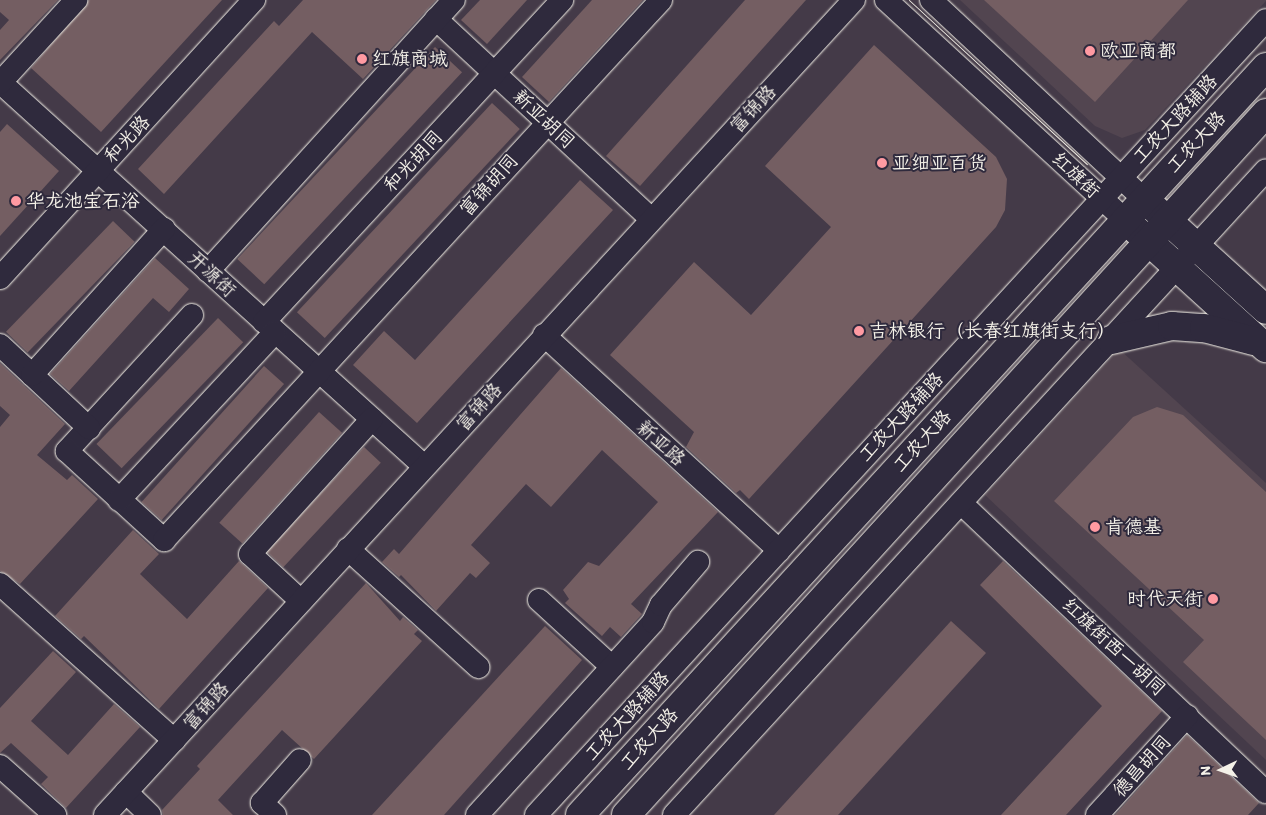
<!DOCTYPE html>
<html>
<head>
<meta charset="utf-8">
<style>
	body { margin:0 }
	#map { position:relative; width:1266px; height:815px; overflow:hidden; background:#443a48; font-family:Itim,"LXGW WenKai TC",sans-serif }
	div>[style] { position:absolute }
	.built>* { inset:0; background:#524550 }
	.building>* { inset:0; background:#745e62; transform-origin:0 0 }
	.roads { filter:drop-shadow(0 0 1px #f4f1e8) drop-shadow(0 0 1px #f4f1e8) }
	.minor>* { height:22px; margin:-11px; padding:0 11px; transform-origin:11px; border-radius:11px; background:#2f2a3d }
	.major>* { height:28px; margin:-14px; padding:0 14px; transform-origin:14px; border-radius:14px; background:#2f2a3d }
	.tram>* { height:1px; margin:-0.5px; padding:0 0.5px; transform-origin:0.5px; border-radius:0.5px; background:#f4f1e8 }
	.dots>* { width:14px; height:14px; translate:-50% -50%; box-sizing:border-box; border:2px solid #2f2a3d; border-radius:50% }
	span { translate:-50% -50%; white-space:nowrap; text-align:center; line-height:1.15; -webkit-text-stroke:4px #2f2a3d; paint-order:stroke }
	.poi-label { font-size:19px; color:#f4f1e8 }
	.left { translate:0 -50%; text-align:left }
	.right { translate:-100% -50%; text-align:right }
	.street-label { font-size:19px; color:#f4f1e8 }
	.north { position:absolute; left:1196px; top:745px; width:50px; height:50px; -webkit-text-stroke:4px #2f2a3d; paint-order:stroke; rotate:267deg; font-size:14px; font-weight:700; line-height:20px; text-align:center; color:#f4f1e8 }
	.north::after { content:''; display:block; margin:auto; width:18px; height:22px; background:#f4f1e8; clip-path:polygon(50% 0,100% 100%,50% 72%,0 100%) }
</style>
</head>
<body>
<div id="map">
	<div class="built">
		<i style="clip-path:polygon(960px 0,1266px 0,1266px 1px,1145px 130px,1122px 138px,1095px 126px)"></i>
		<i style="clip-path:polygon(1119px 349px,1266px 483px,1266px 760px,985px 495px)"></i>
	</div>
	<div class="building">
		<i style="clip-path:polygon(0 0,58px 0,0 60px,0 30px,9px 20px,0 12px)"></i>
		<i style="clip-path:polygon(89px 0,222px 0,101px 132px,31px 68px)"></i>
		<i style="clip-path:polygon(303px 0,436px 0,363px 79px,312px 32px,164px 194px,138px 169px,274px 21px,279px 26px)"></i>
		<i style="clip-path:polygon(480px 0,527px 0,487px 44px,461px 20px)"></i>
		<i style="clip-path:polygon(592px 0,643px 0,549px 102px,522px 77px)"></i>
		<i style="clip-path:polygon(745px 0,806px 0,640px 186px,606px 156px)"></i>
		<i style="clip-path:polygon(984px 0,1188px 0,1095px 102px)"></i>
		<i style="clip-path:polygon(874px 45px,996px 157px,1007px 179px,1005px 210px,996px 227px,749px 499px,740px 490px,736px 493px,686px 447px,694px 432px,610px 355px,694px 262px,751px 315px,831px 227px,765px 166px)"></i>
		<i style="left:435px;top:47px;width:37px;height:290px;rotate:43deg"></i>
		<i style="left:492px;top:103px;width:38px;height:286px;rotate:43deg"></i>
		<i style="clip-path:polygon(7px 124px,59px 171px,0 236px,0 132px)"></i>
		<i style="clip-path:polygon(580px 180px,613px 210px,417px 423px,353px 365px,384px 331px,415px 360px)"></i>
		<i style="left:113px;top:221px;width:30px;height:154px;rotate:44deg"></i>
		<i style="clip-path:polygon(155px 258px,189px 289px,169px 312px,153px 298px,69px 391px,50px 374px)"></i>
		<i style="left:218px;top:318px;width:35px;height:175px;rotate:44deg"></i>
		<i style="clip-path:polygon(0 363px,65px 424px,37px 455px,67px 480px,72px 475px,98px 499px,20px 584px,0 571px,0 427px,10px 415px,0 406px)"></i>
		<i style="left:264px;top:366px;width:27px;height:183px;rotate:42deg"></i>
		<i style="clip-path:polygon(561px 368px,718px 512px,631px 604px,642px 614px,621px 637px,610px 627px,602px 636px,565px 603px,569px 599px,563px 590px,588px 562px,599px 566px,658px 502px,602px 450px,551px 507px,526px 484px,471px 545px,490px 563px,476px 578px,470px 573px,436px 611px,401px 575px,399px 577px,382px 562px,394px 549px,399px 554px)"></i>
		<i style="clip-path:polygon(1157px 407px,1183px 415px,1266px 492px,1266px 740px,1183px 662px,1204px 640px,1054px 501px,1133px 417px)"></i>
		<i style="left:319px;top:412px;width:31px;height:149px;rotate:42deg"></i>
		<i style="left:364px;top:447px;width:23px;height:143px;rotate:43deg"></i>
		<i style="clip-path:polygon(133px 530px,159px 554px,140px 574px,187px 619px,239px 561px,268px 588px,159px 709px,84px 636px,81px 639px,55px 616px)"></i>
		<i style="clip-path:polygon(1003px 561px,1162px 711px,1066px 815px,1001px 815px,1102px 706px,980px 585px)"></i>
		<i style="clip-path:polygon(366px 583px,400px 621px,403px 617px,418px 630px,414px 634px,422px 641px,314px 759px,282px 730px,218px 800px,233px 815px,163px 815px,162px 810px,200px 769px,197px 766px)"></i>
		<i style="clip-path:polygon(951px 621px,986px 653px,838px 815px,774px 815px)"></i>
		<i style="clip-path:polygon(545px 626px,582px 660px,444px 815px,372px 815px)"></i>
		<i style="clip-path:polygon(53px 651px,76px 672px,31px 721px,68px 755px,114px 704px,140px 727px,66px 808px,41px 784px,48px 777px,11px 743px,0 753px,0 708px)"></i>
		<i style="clip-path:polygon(1187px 735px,1259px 803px,1248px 815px,1115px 815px)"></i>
	</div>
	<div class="roads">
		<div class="minor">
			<i style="left:886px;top:0;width:325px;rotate:42.6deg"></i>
			<i style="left:931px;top:0;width:291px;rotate:43.1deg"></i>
			<i style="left:436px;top:19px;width:294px;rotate:42.9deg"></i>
			<i style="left:0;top:82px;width:572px;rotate:42.17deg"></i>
			<i style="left:0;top:83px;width:113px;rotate:-47.5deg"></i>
			<i style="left:208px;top:271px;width:366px;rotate:-47.8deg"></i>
			<i style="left:0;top:278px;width:377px;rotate:-47.6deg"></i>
			<i style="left:192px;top:315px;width:185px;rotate:132.6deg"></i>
			<i style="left:67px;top:451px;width:132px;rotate:42.5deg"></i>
			<i style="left:164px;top:540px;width:734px;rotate:-47.37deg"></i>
			<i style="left:264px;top:322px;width:439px;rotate:-47.2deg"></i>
			<i style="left:544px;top:335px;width:319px;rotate:42.5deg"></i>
			<i style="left:0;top:345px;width:122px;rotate:43deg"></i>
			<i style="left:32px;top:375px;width:197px;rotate:-47.9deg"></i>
			<i style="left:119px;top:500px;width:229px;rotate:-47.1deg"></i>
			<i style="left:961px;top:503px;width:420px;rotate:43.5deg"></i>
			<i style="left:348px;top:549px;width:176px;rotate:42.2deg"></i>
			<i style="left:0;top:584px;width:234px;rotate:41.9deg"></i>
			<i style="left:539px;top:600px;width:99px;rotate:42.5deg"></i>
			<i style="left:301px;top:601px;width:69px;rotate:-137.3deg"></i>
			<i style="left:250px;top:554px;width:182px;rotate:-47.9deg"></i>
			<i style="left:0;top:766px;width:74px;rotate:41.7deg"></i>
			<i style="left:126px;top:792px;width:33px;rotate:44deg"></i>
			<i style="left:105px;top:815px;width:1107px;rotate:-47.42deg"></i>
			<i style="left:275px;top:815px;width:18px;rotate:-137deg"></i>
			<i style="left:262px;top:803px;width:57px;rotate:-48.5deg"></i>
			<i style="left:477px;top:815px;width:261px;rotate:-47.6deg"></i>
			<i style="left:653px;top:622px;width:19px;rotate:-65deg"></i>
			<i style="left:661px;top:605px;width:57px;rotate:-49.3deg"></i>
			<i style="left:536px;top:815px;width:1079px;rotate:-47.44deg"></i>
			<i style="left:674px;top:815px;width:875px;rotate:-47.45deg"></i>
			<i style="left:1097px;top:815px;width:134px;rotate:-47.7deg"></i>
		</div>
		<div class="major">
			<i style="left:1154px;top:208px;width:151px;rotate:42.3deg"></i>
			<i style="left:1135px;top:229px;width:177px;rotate:42.3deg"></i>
			<i style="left:1111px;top:340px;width:63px;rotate:-12.9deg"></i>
			<i style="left:1172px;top:326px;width:32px;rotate:4deg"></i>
			<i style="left:1204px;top:328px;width:52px;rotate:14.6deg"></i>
			<i style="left:580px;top:815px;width:1015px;rotate:-47.48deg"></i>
			<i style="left:626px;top:815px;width:950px;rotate:-47.65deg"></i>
		</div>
	</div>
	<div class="tram">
		<i style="left:909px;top:0;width:242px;rotate:42.7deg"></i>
	</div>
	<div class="dots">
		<i style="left:1090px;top:51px;background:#ff9aa2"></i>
		<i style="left:362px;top:59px;background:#ff9aa2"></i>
		<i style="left:882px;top:163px;background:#ff9aa2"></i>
		<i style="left:16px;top:201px;background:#ff9aa2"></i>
		<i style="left:859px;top:331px;background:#ff9aa2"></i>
		<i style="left:1095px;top:527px;background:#ff9aa2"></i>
		<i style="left:1213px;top:599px;background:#ff9aa2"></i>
	</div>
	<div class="poi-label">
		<span class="left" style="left:1100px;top:51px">欧亚商都</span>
		<span class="left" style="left:372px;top:59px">红旗商城</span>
		<span class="left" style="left:892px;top:163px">亚细亚百货</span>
		<span class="left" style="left:26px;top:201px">华龙池宝石浴</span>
		<span class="left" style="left:869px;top:331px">吉林银行（长春红旗街支行）</span>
		<span class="left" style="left:1105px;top:527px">肯德基</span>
		<span class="right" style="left:1203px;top:599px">时代天街</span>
	</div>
	<div class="street-label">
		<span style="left:753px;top:109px;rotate:-47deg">富锦路</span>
		<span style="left:544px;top:119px;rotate:43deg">新亚胡同</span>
		<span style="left:1175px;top:119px;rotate:-47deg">工农大路辅路</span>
		<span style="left:127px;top:139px;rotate:-47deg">和光路</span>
		<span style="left:1196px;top:142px;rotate:-47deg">工农大路</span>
		<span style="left:413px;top:161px;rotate:-47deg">和光胡同</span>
		<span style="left:1076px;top:175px;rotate:43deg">红旗街</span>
		<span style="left:489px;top:185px;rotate:-48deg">富锦胡同</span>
		<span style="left:212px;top:274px;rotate:43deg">开源街</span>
		<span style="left:479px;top:407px;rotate:-48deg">富锦路</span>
		<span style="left:901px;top:417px;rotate:-47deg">工农大路辅路</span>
		<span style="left:922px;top:441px;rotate:-48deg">工农大路</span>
		<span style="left:661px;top:443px;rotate:42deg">新亚路</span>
		<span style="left:1114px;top:647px;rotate:43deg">红旗街西一胡同</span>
		<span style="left:206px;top:706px;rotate:-48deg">富锦路</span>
		<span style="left:627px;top:716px;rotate:-47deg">工农大路辅路</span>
		<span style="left:649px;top:739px;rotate:-48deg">工农大路</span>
		<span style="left:1142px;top:766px;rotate:-48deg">德昌胡同</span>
	</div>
	<div class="north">N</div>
</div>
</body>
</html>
